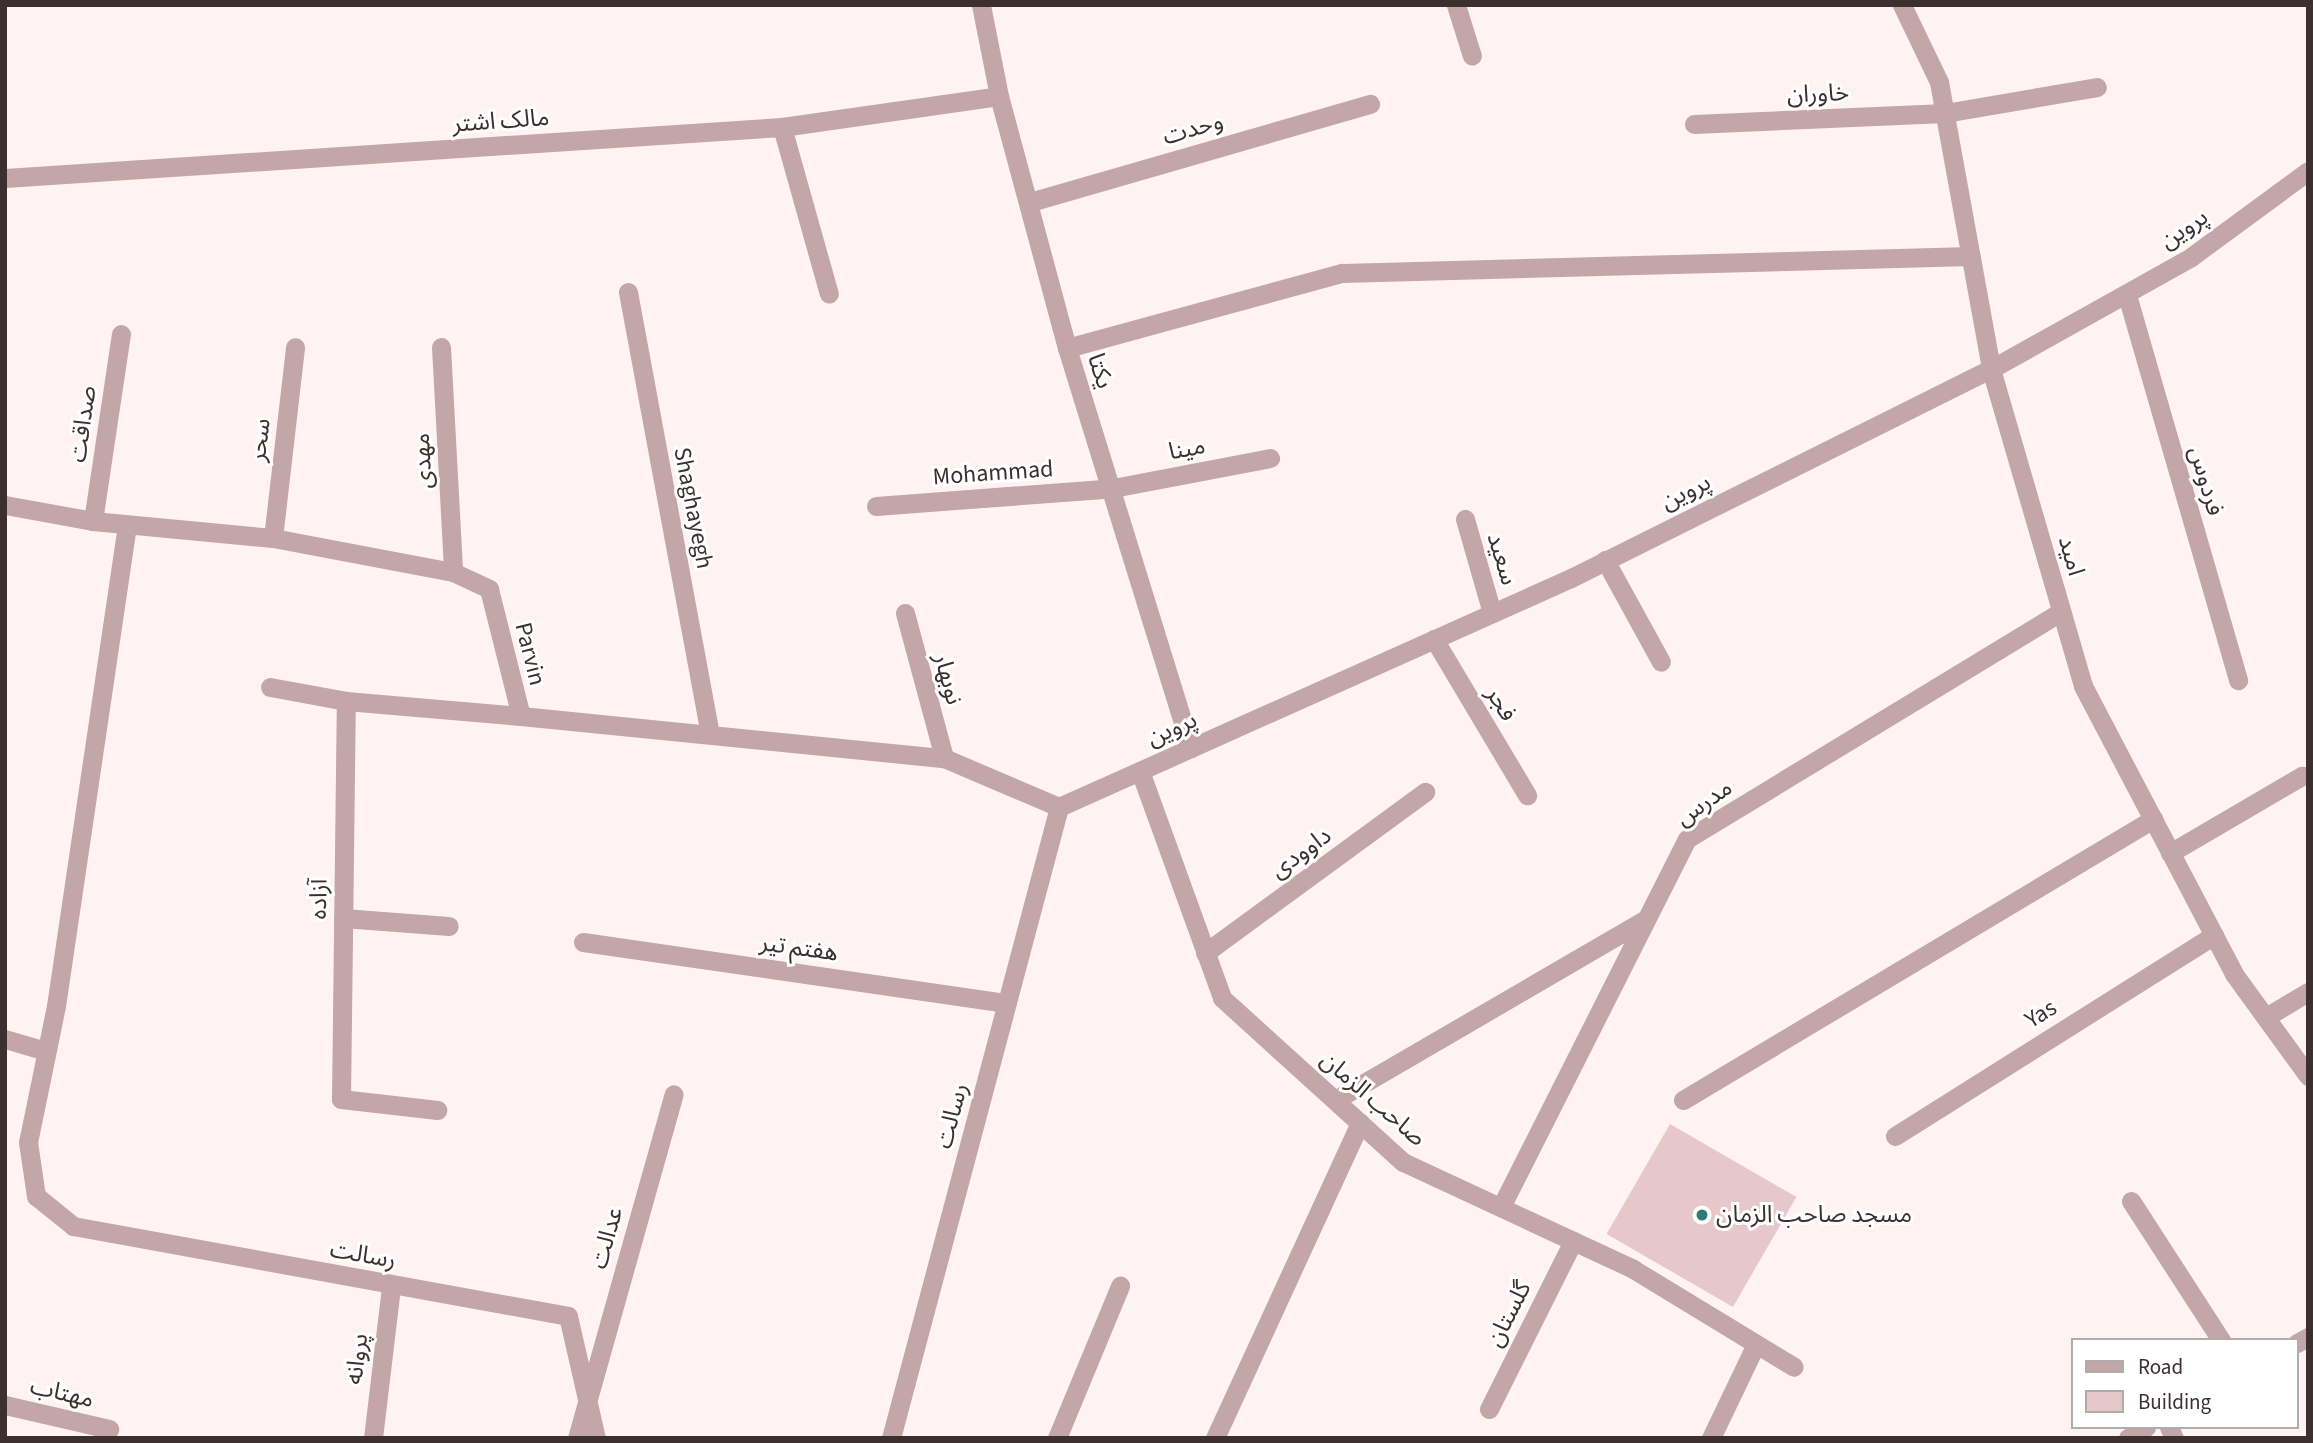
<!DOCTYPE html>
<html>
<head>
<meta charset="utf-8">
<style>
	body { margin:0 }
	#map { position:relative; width:2313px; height:1443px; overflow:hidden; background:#fff2f3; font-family:"Source Sans 3","Noto Sans Arabic",sans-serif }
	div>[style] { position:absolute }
	.building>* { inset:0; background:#e7c8ca; transform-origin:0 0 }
	.service>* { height:19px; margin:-9.5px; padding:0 9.5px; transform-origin:9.5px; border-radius:9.5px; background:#c3a6a7 }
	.minor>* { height:19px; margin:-9.5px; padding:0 9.5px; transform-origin:9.5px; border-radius:9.5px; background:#c3a6a7 }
	.tertiary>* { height:19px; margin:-9.5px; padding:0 9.5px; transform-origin:9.5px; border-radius:9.5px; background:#c3a6a7 }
	.dots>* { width:19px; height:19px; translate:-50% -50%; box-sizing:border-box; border:4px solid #fff; border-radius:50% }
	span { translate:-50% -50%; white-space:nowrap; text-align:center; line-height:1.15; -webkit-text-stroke:6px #fff; paint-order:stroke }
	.street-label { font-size:24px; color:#3b2f30 }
	.poi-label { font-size:24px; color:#3b2f30 }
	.left { translate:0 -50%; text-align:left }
	.frame { position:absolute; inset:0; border:7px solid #3b2f30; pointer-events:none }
	.legend { position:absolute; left:2071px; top:1338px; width:228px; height:91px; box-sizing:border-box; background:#fff; border:2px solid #b1acac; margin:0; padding:9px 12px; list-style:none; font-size:21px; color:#3b2f30 }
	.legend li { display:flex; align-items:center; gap:14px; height:35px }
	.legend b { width:35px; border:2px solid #b1acac }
</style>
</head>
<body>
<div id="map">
	<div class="building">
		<i style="left:1670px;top:1124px;width:146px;height:127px;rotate:30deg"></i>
	</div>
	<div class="service">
		<i style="left:1113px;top:488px;width:160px;rotate:-10.8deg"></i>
		<i style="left:1465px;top:519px;width:98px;rotate:74deg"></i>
		<i style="left:93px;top:521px;width:189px;rotate:-81.5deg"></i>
		<i style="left:1605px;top:560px;width:116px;rotate:61.2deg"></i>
		<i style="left:2170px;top:853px;width:153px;rotate:-30.3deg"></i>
		<i style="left:343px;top:918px;width:106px;rotate:4.3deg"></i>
		<i style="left:2266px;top:1017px;width:49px;rotate:-30.8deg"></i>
		<i style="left:5px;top:1039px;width:43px;rotate:16.3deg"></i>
		<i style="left:341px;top:1099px;width:97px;rotate:6.5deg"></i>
	</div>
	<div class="minor">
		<i style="left:981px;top:5px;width:93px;rotate:78.8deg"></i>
		<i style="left:999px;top:96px;width:261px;rotate:74.9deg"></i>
		<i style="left:1067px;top:348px;width:419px;rotate:72.8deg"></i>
		<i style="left:1456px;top:5px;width:53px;rotate:72.6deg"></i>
		<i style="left:1902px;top:5px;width:85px;rotate:64.3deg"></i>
		<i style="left:1939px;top:82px;width:292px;rotate:79.7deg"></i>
		<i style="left:1991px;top:369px;width:330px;rotate:73.8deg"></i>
		<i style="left:2083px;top:686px;width:325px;rotate:62.3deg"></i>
		<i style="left:2234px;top:974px;width:126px;rotate:54deg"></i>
		<i style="left:1694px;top:124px;width:251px;rotate:-2.5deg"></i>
		<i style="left:1945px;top:113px;width:154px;rotate:-9.7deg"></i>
		<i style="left:782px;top:127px;width:173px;rotate:74.3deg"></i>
		<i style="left:5px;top:178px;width:779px;rotate:-3.76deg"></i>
		<i style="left:782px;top:127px;width:219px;rotate:-8.1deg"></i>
		<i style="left:1030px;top:202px;width:354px;rotate:-16.1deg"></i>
		<i style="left:628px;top:292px;width:449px;rotate:79.5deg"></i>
		<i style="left:2127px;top:295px;width:401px;rotate:73.9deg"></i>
		<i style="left:441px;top:347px;width:225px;rotate:86.9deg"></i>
		<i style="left:1067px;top:348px;width:285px;rotate:-15.3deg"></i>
		<i style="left:1342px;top:273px;width:629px;rotate:-1.55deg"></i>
		<i style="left:5px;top:505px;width:89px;rotate:10.3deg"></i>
		<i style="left:93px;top:521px;width:181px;rotate:5.4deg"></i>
		<i style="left:273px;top:538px;width:183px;rotate:10.7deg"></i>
		<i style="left:453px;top:572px;width:40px;rotate:25deg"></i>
		<i style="left:489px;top:589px;width:131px;rotate:75.9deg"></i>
		<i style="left:521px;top:716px;width:425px;rotate:5.7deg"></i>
		<i style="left:944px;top:758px;width:125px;rotate:23.1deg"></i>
		<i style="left:1059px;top:807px;width:561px;rotate:-24.1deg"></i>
		<i style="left:1571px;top:578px;width:469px;rotate:-26.5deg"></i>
		<i style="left:1991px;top:369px;width:229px;rotate:-29.2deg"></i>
		<i style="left:2191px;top:257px;width:145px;rotate:-36.3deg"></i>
		<i style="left:876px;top:506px;width:238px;rotate:-4.3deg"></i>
		<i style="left:127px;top:525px;width:486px;rotate:98.4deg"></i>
		<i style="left:56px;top:1006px;width:139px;rotate:101.6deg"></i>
		<i style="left:28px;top:1142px;width:55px;rotate:81.6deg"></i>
		<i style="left:36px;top:1196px;width:48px;rotate:39deg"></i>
		<i style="left:73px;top:1226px;width:503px;rotate:10.3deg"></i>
		<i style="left:568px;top:1316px;width:125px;rotate:77.1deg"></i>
		<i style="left:273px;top:538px;width:192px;rotate:-83.4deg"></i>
		<i style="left:905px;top:613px;width:150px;rotate:74.9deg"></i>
		<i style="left:1434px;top:639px;width:182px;rotate:59.2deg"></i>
		<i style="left:270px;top:687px;width:77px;rotate:10.4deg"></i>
		<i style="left:346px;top:701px;width:176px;rotate:4.9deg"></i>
		<i style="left:1140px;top:771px;width:241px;rotate:70.1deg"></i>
		<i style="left:1222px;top:998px;width:244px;rotate:42.2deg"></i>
		<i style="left:1403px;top:1162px;width:254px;rotate:24.9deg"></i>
		<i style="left:1633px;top:1269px;width:188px;rotate:31.3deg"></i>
		<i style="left:583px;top:942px;width:428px;rotate:8.2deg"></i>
		<i style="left:1205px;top:953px;width:273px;rotate:-36.2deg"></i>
		<i style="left:341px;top:1099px;width:398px;rotate:-89.3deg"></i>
		<i style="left:1335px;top:1100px;width:360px;rotate:-30.2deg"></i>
		<i style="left:1683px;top:1100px;width:548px;rotate:-30.87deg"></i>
		<i style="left:1895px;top:1136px;width:377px;rotate:-32.2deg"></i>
		<i style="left:2131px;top:1201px;width:166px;rotate:57.1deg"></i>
		<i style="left:1501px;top:1207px;width:412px;rotate:-63.2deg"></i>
		<i style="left:1687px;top:839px;width:437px;rotate:-31.3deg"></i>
		<i style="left:5px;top:1405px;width:107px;rotate:13deg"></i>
		<i style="left:1489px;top:1409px;width:188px;rotate:-63.4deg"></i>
		<i style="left:2169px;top:1427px;width:12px;rotate:66deg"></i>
		<i style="left:373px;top:1438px;width:153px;rotate:-83.2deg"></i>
		<i style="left:577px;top:1438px;width:357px;rotate:-74.3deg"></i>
		<i style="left:891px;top:1438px;width:653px;rotate:-75.09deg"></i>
		<i style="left:1057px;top:1438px;width:165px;rotate:-67.5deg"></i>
		<i style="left:1215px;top:1438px;width:347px;rotate:-65.3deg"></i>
		<i style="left:1711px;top:1438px;width:104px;rotate:-64.4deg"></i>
	</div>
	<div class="tertiary">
		<i style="left:2297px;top:1343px;width:13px;rotate:-29deg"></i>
		<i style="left:2128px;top:1438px;width:21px;rotate:-31deg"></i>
	</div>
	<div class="dots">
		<i style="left:1702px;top:1215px;background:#317a7a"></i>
	</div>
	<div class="street-label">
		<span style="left:1818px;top:94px;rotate:-2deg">خاوران</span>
		<span style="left:501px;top:121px;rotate:-4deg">مالک اشتر</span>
		<span style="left:1193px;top:129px;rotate:-16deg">وحدت</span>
		<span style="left:2184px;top:229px;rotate:-34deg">پروین</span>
		<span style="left:1100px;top:371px;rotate:72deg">یکتا</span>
		<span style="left:83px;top:424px;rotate:-82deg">صداقت</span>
		<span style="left:260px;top:440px;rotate:-83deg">سحر</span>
		<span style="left:1187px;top:449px;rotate:-11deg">مینا</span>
		<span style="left:423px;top:461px;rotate:-93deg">مهدی</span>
		<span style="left:993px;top:473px;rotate:-4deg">Mohammad</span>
		<span style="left:2206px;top:481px;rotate:74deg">فردوس</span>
		<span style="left:1686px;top:492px;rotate:-26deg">پروین</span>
		<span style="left:693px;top:508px;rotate:79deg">Shaghayegh</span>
		<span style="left:2071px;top:556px;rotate:74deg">امید</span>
		<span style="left:1502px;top:559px;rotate:73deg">سعید</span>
		<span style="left:530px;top:654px;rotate:76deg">Parvin</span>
		<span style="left:948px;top:679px;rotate:75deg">نوبهار</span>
		<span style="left:1501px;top:704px;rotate:59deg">فجر</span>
		<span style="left:1172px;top:729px;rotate:-24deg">پروین</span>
		<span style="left:1704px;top:803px;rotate:-35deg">مدرس</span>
		<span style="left:1301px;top:853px;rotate:-36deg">داوودی</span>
		<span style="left:319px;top:899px;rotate:-89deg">آزاده</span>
		<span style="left:799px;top:948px;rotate:8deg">هفتم تیر</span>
		<span style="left:2041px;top:1014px;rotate:-32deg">Yas</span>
		<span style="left:1373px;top:1099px;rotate:41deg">صاحب الزمان</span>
		<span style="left:952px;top:1116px;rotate:-75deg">رسالت</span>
		<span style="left:607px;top:1238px;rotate:-74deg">عدالت</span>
		<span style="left:363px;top:1255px;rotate:10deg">رسالت</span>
		<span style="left:1509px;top:1314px;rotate:-63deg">گلستان</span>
		<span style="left:357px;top:1359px;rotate:-83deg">پروانه</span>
		<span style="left:62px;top:1393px;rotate:13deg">مهتاب</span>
	</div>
	<div class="poi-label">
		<span class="left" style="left:1716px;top:1215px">مسجد صاحب الزمان</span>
	</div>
	<div class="frame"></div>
	<ul class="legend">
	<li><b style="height:9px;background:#c3a6a7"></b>Road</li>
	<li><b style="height:19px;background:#e7c8ca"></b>Building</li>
	</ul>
</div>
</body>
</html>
